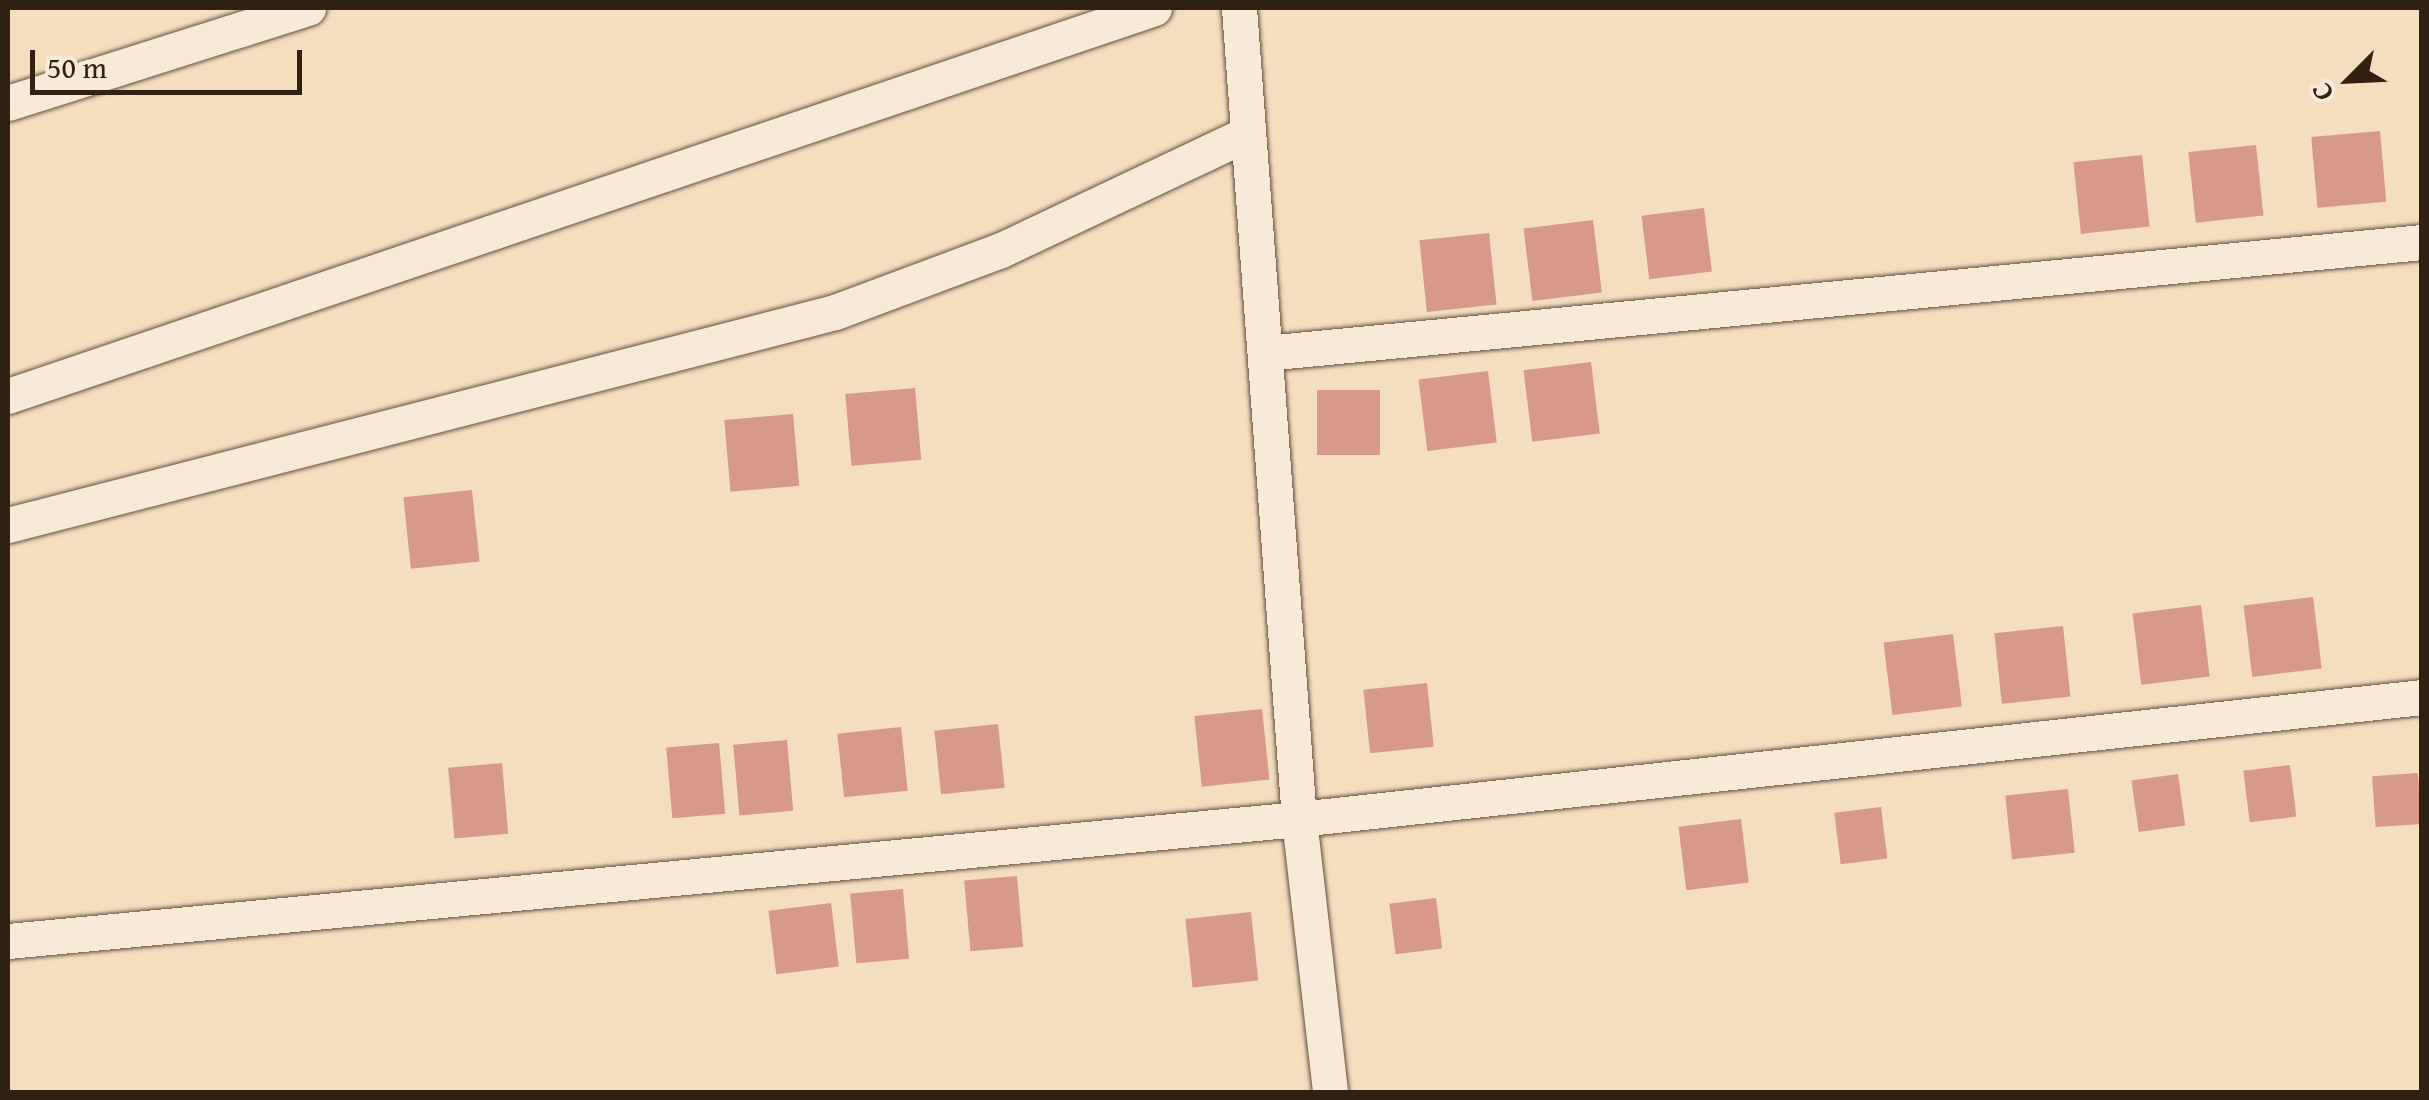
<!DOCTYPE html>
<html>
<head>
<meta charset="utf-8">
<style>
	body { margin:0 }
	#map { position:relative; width:2429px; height:1100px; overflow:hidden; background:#f4dec0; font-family:"Gentium Book Plus",serif }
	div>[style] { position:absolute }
	.building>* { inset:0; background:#d9988c; transform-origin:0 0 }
	.roads { filter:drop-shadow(0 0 2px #62503e) drop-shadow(0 0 2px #62503e) }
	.street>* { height:35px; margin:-17.5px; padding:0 17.5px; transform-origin:17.5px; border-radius:17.5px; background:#f8ead6 }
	span { translate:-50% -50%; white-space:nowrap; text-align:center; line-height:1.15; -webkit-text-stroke:10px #f8ead6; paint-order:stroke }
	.frame { position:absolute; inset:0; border:10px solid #312112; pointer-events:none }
	.north { position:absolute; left:2299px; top:30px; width:100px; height:100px; -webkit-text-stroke:8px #f8ead6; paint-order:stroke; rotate:246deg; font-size:28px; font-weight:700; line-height:40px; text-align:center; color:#312112 }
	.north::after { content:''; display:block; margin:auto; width:35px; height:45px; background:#312112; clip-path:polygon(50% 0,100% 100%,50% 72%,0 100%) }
	.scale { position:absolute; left:30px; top:50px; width:272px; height:45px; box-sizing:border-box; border:5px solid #312112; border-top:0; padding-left:12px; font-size:30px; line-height:35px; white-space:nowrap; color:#312112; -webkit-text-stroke:8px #f8ead6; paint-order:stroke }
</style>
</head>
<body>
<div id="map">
	<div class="building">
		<i style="left:2380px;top:131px;width:71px;height:69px;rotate:85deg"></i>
		<i style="left:2256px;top:145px;width:71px;height:68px;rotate:84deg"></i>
		<i style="left:2142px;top:155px;width:72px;height:69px;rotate:84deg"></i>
		<i style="left:1704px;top:208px;width:64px;height:63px;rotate:83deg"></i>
		<i style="left:1593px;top:220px;width:73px;height:70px;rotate:83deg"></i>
		<i style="left:1489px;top:233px;width:72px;height:70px;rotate:84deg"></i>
		<i style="left:1591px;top:362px;width:72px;height:68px;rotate:83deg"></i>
		<i style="left:1488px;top:371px;width:72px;height:70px;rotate:83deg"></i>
		<i style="left:915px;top:388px;width:72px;height:70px;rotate:85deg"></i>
		<i style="left:1317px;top:390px;width:63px;height:65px"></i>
		<i style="left:793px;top:414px;width:72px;height:69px;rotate:85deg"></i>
		<i style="left:472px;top:490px;width:72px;height:69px;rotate:84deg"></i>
		<i style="left:2313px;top:597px;width:72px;height:70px;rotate:83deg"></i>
		<i style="left:2201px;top:605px;width:72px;height:69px;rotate:83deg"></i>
		<i style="left:2063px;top:626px;width:71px;height:69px;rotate:84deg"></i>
		<i style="left:1953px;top:634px;width:73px;height:70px;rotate:83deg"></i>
		<i style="left:1427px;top:683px;width:64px;height:64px;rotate:84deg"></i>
		<i style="left:1262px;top:709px;width:71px;height:68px;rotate:84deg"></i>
		<i style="left:998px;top:724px;width:64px;height:64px;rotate:84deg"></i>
		<i style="left:901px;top:727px;width:64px;height:64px;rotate:84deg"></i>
		<i style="left:787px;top:740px;width:71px;height:54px;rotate:85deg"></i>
		<i style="left:719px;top:743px;width:71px;height:53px;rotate:85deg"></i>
		<i style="left:502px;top:763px;width:71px;height:54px;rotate:85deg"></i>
		<i style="left:2290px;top:765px;width:52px;height:47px;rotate:83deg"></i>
		<i style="left:2418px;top:773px;width:51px;height:46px;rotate:86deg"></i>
		<i style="left:2178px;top:774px;width:52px;height:47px;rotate:82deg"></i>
		<i style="left:2068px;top:789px;width:64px;height:63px;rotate:84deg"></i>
		<i style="left:1881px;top:807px;width:52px;height:47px;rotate:83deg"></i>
		<i style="left:1741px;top:819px;width:64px;height:63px;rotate:83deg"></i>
		<i style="left:1017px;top:876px;width:71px;height:53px;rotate:85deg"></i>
		<i style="left:903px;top:889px;width:70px;height:53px;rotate:85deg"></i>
		<i style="left:1436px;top:898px;width:51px;height:47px;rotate:83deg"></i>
		<i style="left:831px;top:903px;width:64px;height:63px;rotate:83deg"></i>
		<i style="left:1251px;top:912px;width:69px;height:66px;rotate:84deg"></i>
	</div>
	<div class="roads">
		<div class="street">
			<i style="left:1239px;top:8px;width:813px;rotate:85.77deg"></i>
			<i style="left:1299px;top:819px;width:275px;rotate:83.5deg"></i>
			<i style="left:8px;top:103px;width:315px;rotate:-17.6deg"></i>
			<i style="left:1265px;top:353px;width:1162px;rotate:-5.48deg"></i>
			<i style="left:8px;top:396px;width:1210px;rotate:-18.7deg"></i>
			<i style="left:8px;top:525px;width:854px;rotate:-14.44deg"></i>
			<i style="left:835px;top:312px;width:177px;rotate:-20.5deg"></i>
			<i style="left:1001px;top:250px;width:273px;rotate:-25.3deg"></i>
			<i style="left:8px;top:941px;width:1297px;rotate:-5.4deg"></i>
			<i style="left:1299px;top:819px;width:1130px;rotate:-6.2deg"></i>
		</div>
	</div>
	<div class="frame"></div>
	<div class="north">С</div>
	<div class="scale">50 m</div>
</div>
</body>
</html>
